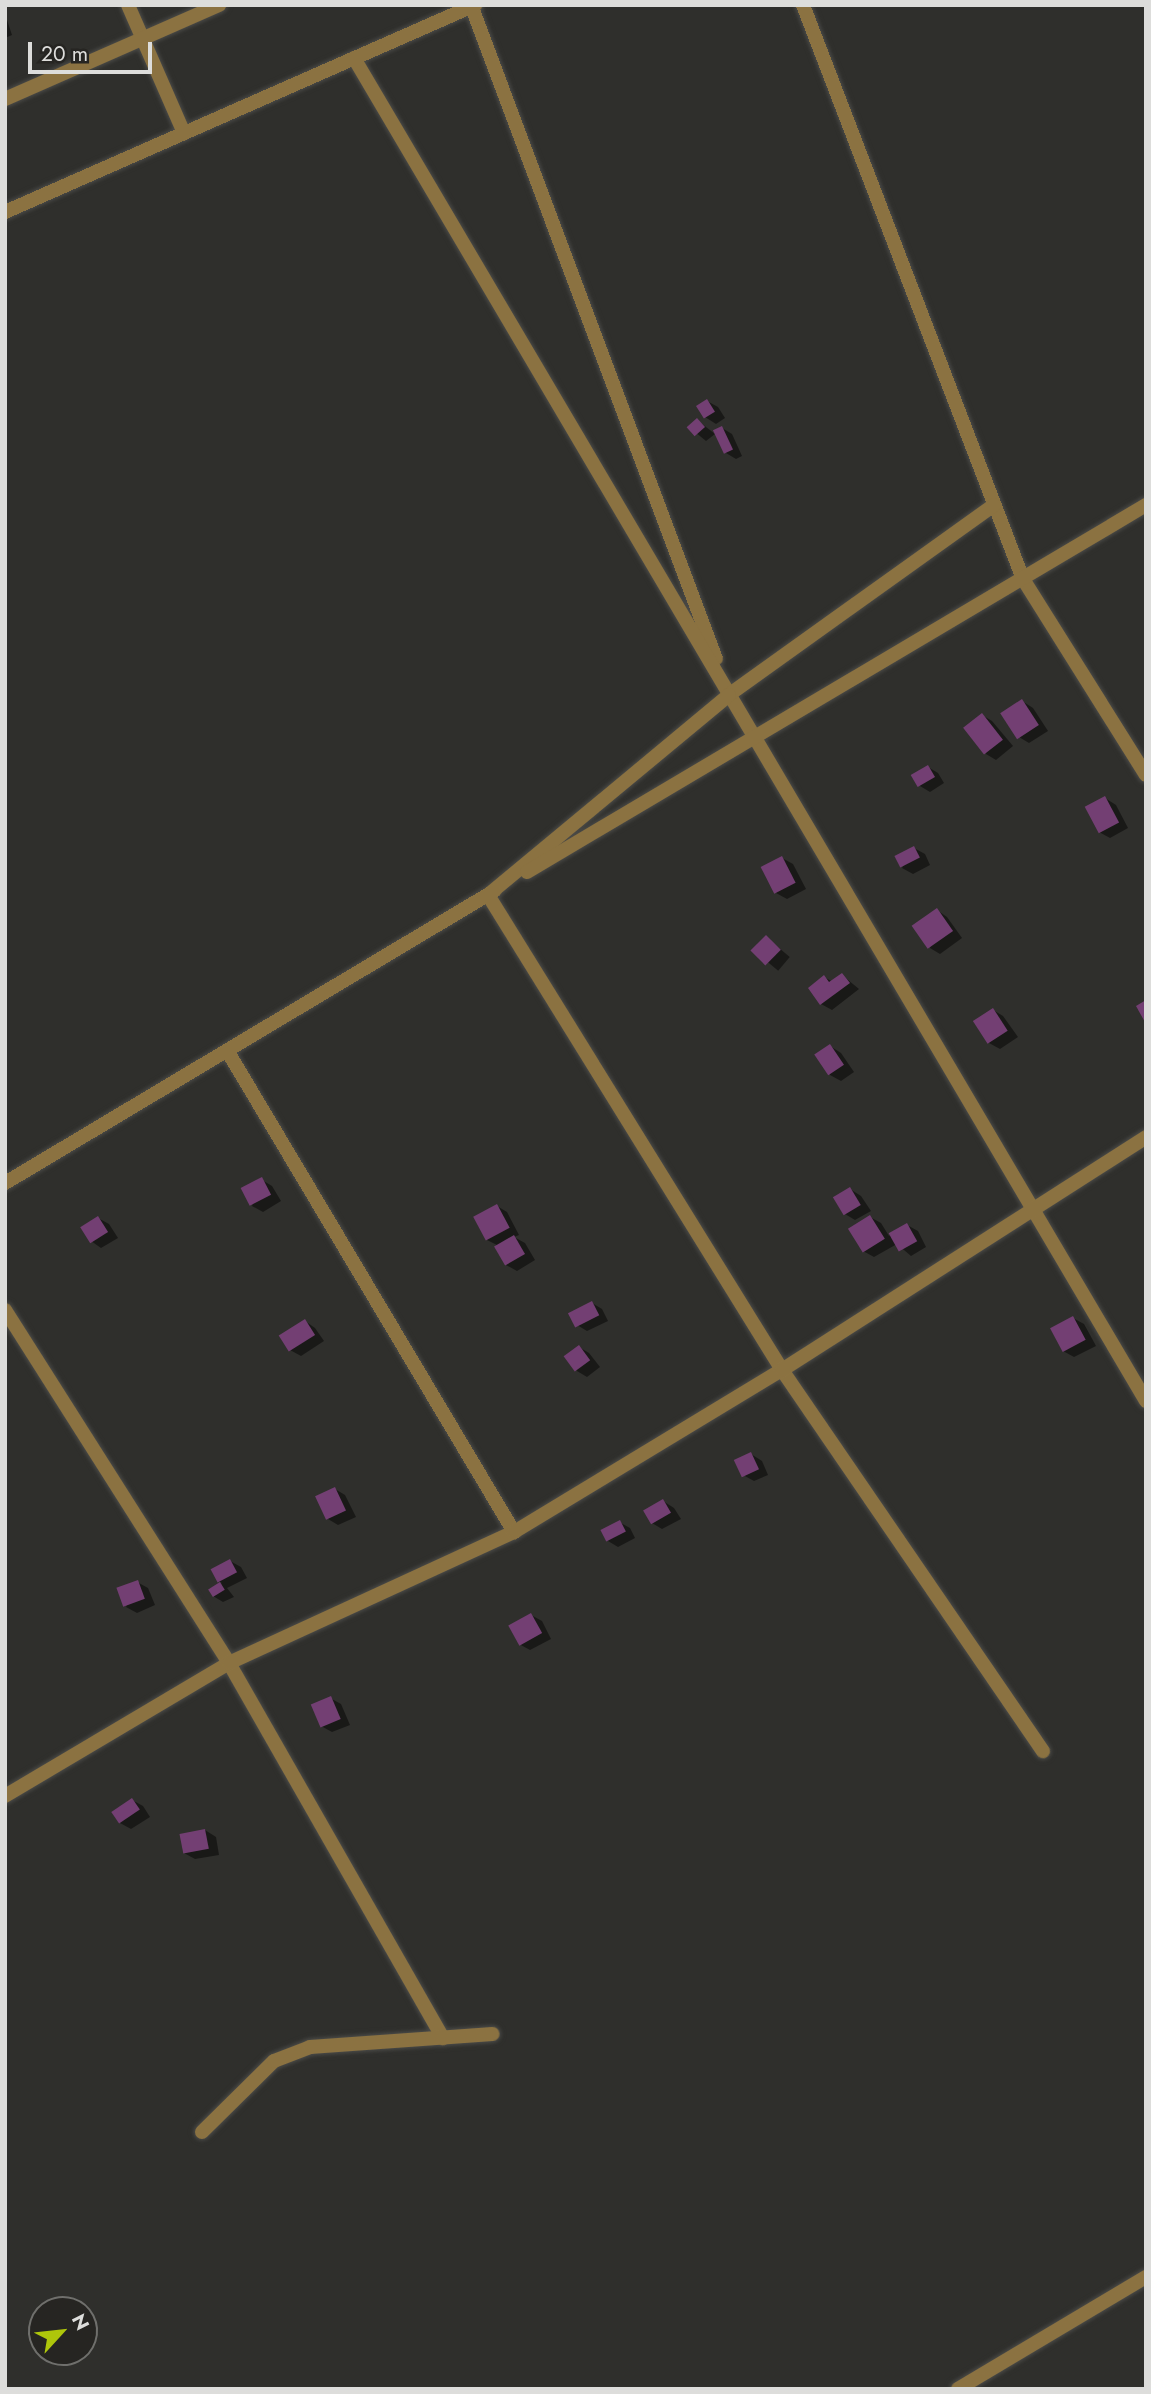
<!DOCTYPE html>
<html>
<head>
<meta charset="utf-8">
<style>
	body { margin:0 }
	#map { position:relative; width:1151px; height:2394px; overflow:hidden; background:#2f2f2c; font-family:Jost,sans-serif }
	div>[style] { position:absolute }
	.shadow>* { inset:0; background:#0007; transform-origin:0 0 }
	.building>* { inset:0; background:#733f73; transform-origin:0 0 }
	.roads { filter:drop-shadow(0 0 2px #4b4b48) drop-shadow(0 0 2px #4b4b48) }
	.street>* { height:14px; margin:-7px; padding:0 7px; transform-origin:7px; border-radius:7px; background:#8b7241 }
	span { translate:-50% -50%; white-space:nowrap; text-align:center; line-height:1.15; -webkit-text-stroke:5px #262522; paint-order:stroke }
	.frame { position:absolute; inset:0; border:7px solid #dddddb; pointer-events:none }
	.north { position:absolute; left:28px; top:2296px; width:70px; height:70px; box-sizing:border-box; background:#262522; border:2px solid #6f6f6c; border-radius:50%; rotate:63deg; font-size:19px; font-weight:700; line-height:28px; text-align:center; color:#dddddb }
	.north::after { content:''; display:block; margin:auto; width:24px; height:32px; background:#aec60b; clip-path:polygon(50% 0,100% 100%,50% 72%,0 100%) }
	.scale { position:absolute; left:28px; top:42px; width:124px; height:32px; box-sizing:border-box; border:4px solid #dddddb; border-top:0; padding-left:9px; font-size:21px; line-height:24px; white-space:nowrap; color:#dddddb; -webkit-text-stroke:5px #262522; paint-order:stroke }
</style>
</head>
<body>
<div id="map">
	<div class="shadow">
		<i style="clip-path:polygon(5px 14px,12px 35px,5px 38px)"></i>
		<i style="clip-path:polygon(707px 401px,718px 407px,725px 418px,716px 424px,705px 417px)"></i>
		<i style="clip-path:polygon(697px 420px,715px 434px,706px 441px,689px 427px)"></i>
		<i style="clip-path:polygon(722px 428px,732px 434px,742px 456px,736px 459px,726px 453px)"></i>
		<i style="clip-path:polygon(1022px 701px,1033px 708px,1048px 731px,1029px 743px,1019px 737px)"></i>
		<i style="clip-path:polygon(982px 715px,992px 721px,1013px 746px,996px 760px,986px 754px)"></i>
		<i style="clip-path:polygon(928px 767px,938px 773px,944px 783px,930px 792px,920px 786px)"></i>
		<i style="clip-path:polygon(1105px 798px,1116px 805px,1128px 828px,1110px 838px,1099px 832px)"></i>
		<i style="clip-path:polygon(914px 848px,925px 854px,930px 865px,913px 874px,902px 868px)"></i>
		<i style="clip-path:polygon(782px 858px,793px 864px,806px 889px,787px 899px,776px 893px)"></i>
		<i style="clip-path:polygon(937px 910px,947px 917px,962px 938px,940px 954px,930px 948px)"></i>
		<i style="left:766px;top:937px;width:31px;height:18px;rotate:40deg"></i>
		<i style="clip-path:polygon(842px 975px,859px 989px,832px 1010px,821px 1004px,824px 977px,833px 982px)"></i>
		<i style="clip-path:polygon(993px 1010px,1003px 1016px,1018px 1037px,1000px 1049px,989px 1043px)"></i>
		<i style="clip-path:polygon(830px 1046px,841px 1053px,854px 1072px,841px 1081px,830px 1075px)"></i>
		<i style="clip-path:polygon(262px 1180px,272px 1186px,281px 1201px,263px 1212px,252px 1206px)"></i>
		<i style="clip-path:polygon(850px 1189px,861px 1196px,871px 1211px,855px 1220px,845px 1214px,835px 1198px)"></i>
		<i style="clip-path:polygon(497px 1206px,507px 1212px,519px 1235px,514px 1237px,525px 1243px,535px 1260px,517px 1271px,506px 1265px,499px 1246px,487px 1240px)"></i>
		<i style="clip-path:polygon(870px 1217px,881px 1223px,889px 1236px,907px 1225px,918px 1231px,926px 1247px,911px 1256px,897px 1244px,874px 1257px,863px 1251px)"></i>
		<i style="clip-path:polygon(98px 1218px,109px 1224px,118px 1238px,101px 1248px,91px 1241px)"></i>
		<i style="clip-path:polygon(592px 1303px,602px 1309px,608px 1321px,587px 1331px,577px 1325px)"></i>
		<i style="clip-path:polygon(1073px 1318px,1084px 1324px,1096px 1346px,1074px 1357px,1063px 1351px)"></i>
		<i style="clip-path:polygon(305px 1321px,315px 1328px,324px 1341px,301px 1356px,290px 1350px)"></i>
		<i style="clip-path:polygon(579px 1347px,589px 1353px,600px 1367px,587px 1377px,577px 1371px,566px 1357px)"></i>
		<i style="clip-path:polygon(751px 1454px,762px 1461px,768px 1475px,754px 1481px,743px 1475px)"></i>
		<i style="clip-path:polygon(335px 1489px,345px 1495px,356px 1517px,338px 1525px,328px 1519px)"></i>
		<i style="clip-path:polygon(663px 1501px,674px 1508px,681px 1519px,662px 1529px,652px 1523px)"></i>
		<i style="clip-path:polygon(619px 1522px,630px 1528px,635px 1538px,618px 1547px,608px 1541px)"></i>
		<i style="clip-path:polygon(230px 1561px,241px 1567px,247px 1578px,227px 1588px,234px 1597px,223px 1602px,213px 1596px,209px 1589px,222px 1583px,218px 1581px)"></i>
		<i style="clip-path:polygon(137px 1582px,148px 1588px,155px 1605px,137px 1613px,126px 1607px)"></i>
		<i style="clip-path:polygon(531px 1615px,542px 1621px,551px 1639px,530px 1650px,519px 1644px)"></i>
		<i style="clip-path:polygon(330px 1698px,341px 1704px,350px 1725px,332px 1732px,321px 1726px)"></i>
		<i style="clip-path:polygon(132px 1800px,143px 1806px,150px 1817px,131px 1829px,120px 1823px)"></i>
		<i style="clip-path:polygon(205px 1830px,216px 1837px,219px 1855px,195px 1859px,184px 1853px)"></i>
	</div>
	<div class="building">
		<i style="left:707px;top:399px;width:15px;height:13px;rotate:58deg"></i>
		<i style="left:697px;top:418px;width:12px;height:14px;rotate:48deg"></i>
		<i style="left:722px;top:426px;width:26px;height:10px;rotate:65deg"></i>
		<i style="left:1022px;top:699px;width:31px;height:26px;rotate:57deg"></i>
		<i style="left:982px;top:713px;width:34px;height:24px;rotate:52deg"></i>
		<i style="left:928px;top:765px;width:14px;height:20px;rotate:60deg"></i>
		<i style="left:1105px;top:796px;width:30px;height:23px;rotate:62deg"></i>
		<i style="left:914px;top:846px;width:13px;height:22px;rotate:63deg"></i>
		<i style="left:782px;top:856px;width:30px;height:24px;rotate:63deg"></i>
		<i style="left:937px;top:908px;width:28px;height:31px;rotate:55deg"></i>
		<i style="left:766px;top:935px;width:21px;height:22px;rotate:45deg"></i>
		<i style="clip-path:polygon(842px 973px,850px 983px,820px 1005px,808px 988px,824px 975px,829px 982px)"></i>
		<i style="clip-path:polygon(1146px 1000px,1146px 1024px,1136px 1006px)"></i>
		<i style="left:993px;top:1008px;width:27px;height:24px;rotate:57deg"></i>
		<i style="left:830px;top:1044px;width:25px;height:19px;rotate:56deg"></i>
		<i style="left:262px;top:1177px;width:20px;height:24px;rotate:63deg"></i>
		<i style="left:850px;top:1187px;width:21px;height:20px;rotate:59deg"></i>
		<i style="left:497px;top:1204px;width:27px;height:27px;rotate:62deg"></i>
		<i style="left:870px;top:1215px;width:28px;height:26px;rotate:58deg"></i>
		<i style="left:98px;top:1216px;width:19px;height:21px;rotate:58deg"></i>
		<i style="left:907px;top:1223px;width:21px;height:21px;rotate:61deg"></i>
		<i style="left:514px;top:1235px;width:22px;height:23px;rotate:60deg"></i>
		<i style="left:592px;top:1301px;width:16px;height:27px;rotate:63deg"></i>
		<i style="left:1073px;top:1316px;width:27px;height:26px;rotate:62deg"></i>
		<i style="left:305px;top:1319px;width:19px;height:31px;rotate:58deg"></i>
		<i style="left:579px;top:1345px;width:19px;height:19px;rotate:54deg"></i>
		<i style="left:751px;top:1452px;width:19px;height:19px;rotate:65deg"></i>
		<i style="left:335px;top:1487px;width:26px;height:22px;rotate:65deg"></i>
		<i style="left:663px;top:1499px;width:16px;height:23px;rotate:60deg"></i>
		<i style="left:620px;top:1520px;width:13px;height:22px;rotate:63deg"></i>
		<i style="left:230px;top:1559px;width:15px;height:22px;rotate:62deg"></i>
		<i style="left:138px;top:1580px;width:20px;height:23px;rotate:70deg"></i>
		<i style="left:220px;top:1582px;width:9px;height:14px;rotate:58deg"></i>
		<i style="left:531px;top:1613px;width:23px;height:26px;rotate:61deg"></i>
		<i style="left:331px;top:1696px;width:25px;height:22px;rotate:67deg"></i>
		<i style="left:132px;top:1798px;width:14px;height:25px;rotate:56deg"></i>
		<i style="left:205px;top:1829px;width:20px;height:26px;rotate:79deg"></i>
	</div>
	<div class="roads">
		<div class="street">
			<i style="left:128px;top:5px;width:140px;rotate:66.4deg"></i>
			<i style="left:471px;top:5px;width:698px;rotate:69.46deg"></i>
			<i style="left:803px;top:5px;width:615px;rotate:69.03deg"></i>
			<i style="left:1023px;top:579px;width:231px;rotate:57.9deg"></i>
			<i style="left:354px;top:58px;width:1559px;rotate:59.47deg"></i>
			<i style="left:5px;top:99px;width:234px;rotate:-23.7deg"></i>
			<i style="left:5px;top:212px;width:514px;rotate:-23.77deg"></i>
			<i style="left:994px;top:505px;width:326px;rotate:144.4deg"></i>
			<i style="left:729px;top:695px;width:313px;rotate:140.3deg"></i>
			<i style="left:488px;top:895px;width:559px;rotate:58.24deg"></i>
			<i style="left:782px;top:1370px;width:462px;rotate:55.6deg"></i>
			<i style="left:527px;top:872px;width:720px;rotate:-30.66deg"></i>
			<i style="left:228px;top:1052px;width:559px;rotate:59.21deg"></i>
			<i style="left:5px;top:1183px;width:570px;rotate:-30.84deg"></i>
			<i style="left:5px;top:1310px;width:418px;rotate:57.6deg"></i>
			<i style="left:229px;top:1663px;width:432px;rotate:60.3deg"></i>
			<i style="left:5px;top:1796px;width:261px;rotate:-30.7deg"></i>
			<i style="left:229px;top:1663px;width:314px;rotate:-24.7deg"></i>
			<i style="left:514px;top:1532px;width:313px;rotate:-31.2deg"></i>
			<i style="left:782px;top:1370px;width:432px;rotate:-32.6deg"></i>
			<i style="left:202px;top:2132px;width:101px;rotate:-44.6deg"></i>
			<i style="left:274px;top:2061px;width:39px;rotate:-21deg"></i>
			<i style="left:310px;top:2047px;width:183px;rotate:-4.1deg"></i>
			<i style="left:958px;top:2389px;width:219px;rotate:-30.8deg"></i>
		</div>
	</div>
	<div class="frame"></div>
	<div class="north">N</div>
	<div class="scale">20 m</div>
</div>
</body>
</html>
